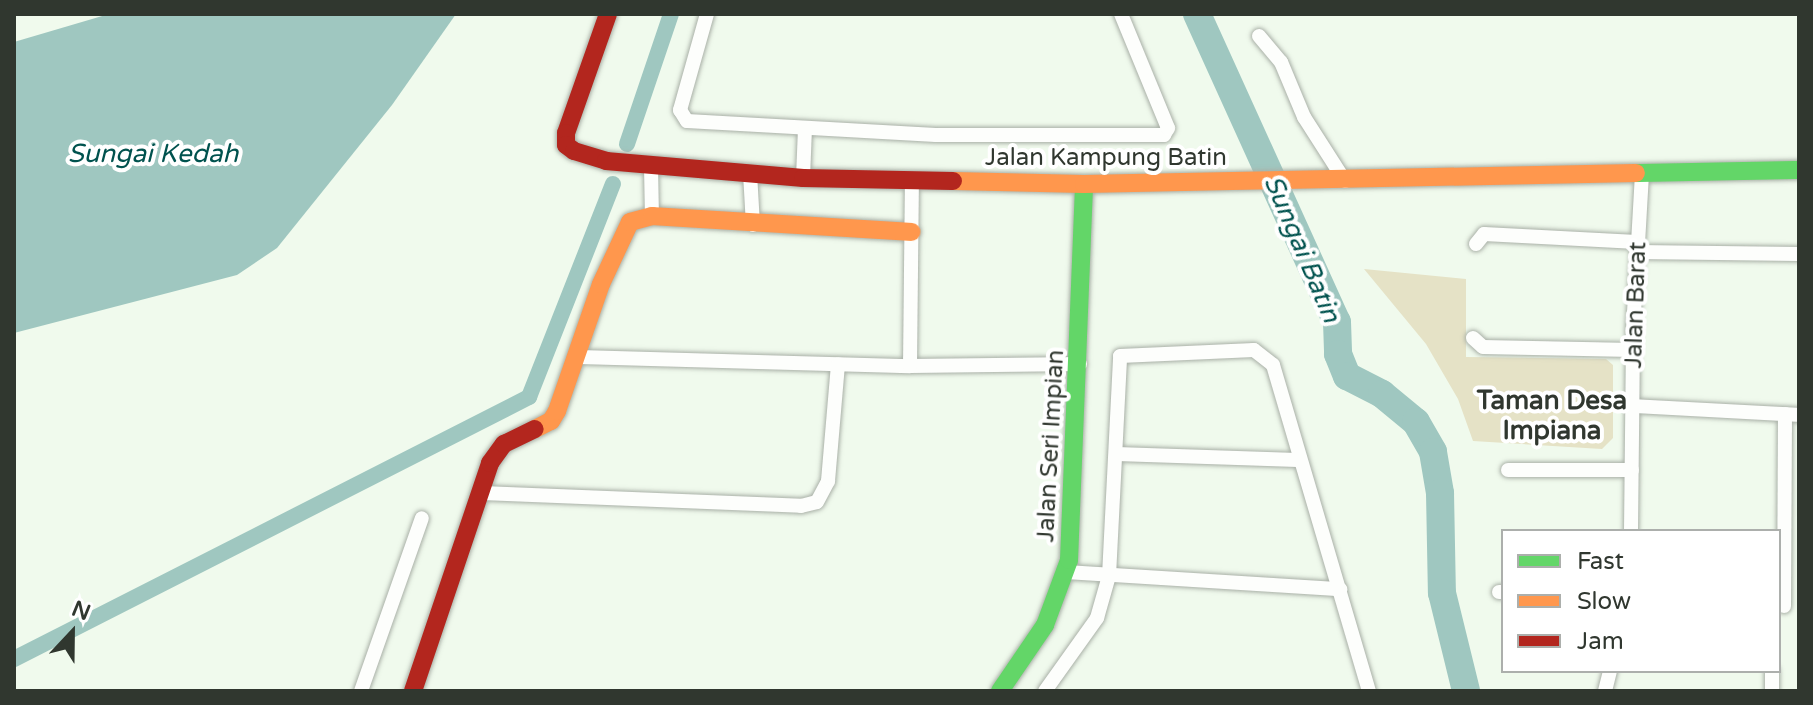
<!DOCTYPE html>
<html>
<head>
<meta charset="utf-8">
<style>
	body { margin:0 }
	#map { position:relative; width:1813px; height:705px; overflow:hidden; background:#f0faed; font-family:"Varela Round",sans-serif }
	div>[style] { position:absolute }
	.green>* { inset:0; background:#e5e2c6 }
	.water>* { inset:0; background:#9fc7c0 }
	.canal>* { height:16px; margin:-8px; padding:0 8px; transform-origin:8px; border-radius:8px; background:#9fc7c0 }
	.river>* { height:28px; margin:-14px; padding:0 14px; transform-origin:14px; border-radius:14px; background:#9fc7c0 }
	.roads { filter:drop-shadow(0 0 2px #a9b0a7) drop-shadow(0 0 2px #a9b0a7) }
	.street>* { height:14px; margin:-7px; padding:0 7px; transform-origin:7px; border-radius:7px; background:#fdfefc }
	.fast>* { height:18px; margin:-9px; padding:0 9px; transform-origin:9px; border-radius:9px; background:#63d668 }
	.slow>* { height:18px; margin:-9px; padding:0 9px; transform-origin:9px; border-radius:9px; background:#ff974d }
	.jam>* { height:18px; margin:-9px; padding:0 9px; transform-origin:9px; border-radius:9px; background:#b3261e }
	span { translate:-50% -50%; white-space:nowrap; text-align:center; line-height:1.15; -webkit-text-stroke:8px #fff; paint-order:stroke }
	.street-label { font-size:24px; color:#30372f }
	.water-label { font-size:26px; color:#00524e; font-style:italic }
	.neighbourhood-label { font-size:26px; color:#30372f; font-weight:700 }
	.frame { position:absolute; inset:0; border:16px solid #30372f; pointer-events:none }
	.legend { position:absolute; left:1501px; top:529px; width:280px; height:144px; box-sizing:border-box; background:#fff; border:2px solid #acafac; margin:0; padding:10px 14px; list-style:none; font-size:24px; color:#30372f }
	.legend li { display:flex; align-items:center; gap:16px; height:40px }
	.legend b { width:40px; border:2px solid #acafac }
	.north { position:absolute; left:32px; top:593px; width:80px; height:80px; -webkit-text-stroke:6px #fff; paint-order:stroke; rotate:22deg; font-size:22px; font-weight:700; line-height:32px; text-align:center; color:#30372f }
	.north::after { content:''; display:block; margin:auto; width:28px; height:36px; background:#30372f; clip-path:polygon(50% 0,100% 100%,50% 72%,0 100%) }
</style>
</head>
<body>
<div id="map">
	<div class="green">
		<i style="clip-path:polygon(1364px 269px,1466px 279px,1466px 357px,1606px 359px,1613px 365px,1613px 438px,1602px 449px,1473px 441px,1458px 399px,1426px 344px)"></i>
	</div>
	<div class="water">
		<i style="clip-path:polygon(109px 14px,456px 14px,392px 105px,277px 248px,237px 275px,14px 333px,14px 42px)"></i>
	</div>
	<div class="canal">
		<i style="left:627px;top:144px;width:137px;rotate:-71.3deg"></i>
		<i style="left:14px;top:659px;width:578px;rotate:-26.96deg"></i>
		<i style="left:529px;top:397px;width:229px;rotate:-68.5deg"></i>
	</div>
	<div class="river">
		<i style="left:1197px;top:14px;width:338px;rotate:65.6deg"></i>
		<i style="left:1337px;top:322px;width:32px;rotate:88deg"></i>
		<i style="left:1338px;top:354px;width:24px;rotate:68deg"></i>
		<i style="left:1347px;top:376px;width:39px;rotate:27deg"></i>
		<i style="left:1382px;top:394px;width:44px;rotate:39.5deg"></i>
		<i style="left:1416px;top:422px;width:34px;rotate:60deg"></i>
		<i style="left:1433px;top:452px;width:42px;rotate:80.3deg"></i>
		<i style="left:1440px;top:493px;width:100px;rotate:88.9deg"></i>
		<i style="left:1442px;top:593px;width:101px;rotate:76.2deg"></i>
	</div>
	<div class="roads">
		<div class="street">
			<i style="left:707px;top:14px;width:100px;rotate:105.7deg"></i>
			<i style="left:680px;top:110px;width:13px;rotate:58deg"></i>
			<i style="left:687px;top:121px;width:249px;rotate:3.2deg"></i>
			<i style="left:936px;top:135px;width:228px"></i>
			<i style="left:1164px;top:135px;width:8px;rotate:-60deg"></i>
			<i style="left:1168px;top:128px;width:123px;rotate:-112.4deg"></i>
			<i style="left:1259px;top:36px;width:34px;rotate:50deg"></i>
			<i style="left:1281px;top:62px;width:60px;rotate:67.3deg"></i>
			<i style="left:1304px;top:117px;width:76px;rotate:57.4deg"></i>
			<i style="left:651px;top:166px;width:50px;rotate:88.9deg"></i>
			<i style="left:750px;top:173px;width:52px;rotate:86.7deg"></i>
			<i style="left:803px;top:178px;width:49px;rotate:-87.7deg"></i>
			<i style="left:1476px;top:244px;width:13px;rotate:-51deg"></i>
			<i style="left:1484px;top:234px;width:153px;rotate:3deg"></i>
			<i style="left:1637px;top:252px;width:162px;rotate:0.7deg"></i>
			<i style="left:1473px;top:338px;width:13px;rotate:42deg"></i>
			<i style="left:1483px;top:347px;width:150px;rotate:1.1deg"></i>
			<i style="left:579px;top:357px;width:331px;rotate:1.6deg"></i>
			<i style="left:910px;top:366px;width:170px;rotate:-0.7deg"></i>
			<i style="left:910px;top:366px;width:185px;rotate:-89.4deg"></i>
			<i style="left:1633px;top:406px;width:166px;rotate:3.1deg"></i>
			<i style="left:1116px;top:454px;width:182px;rotate:1.9deg"></i>
			<i style="left:1508px;top:470px;width:124px"></i>
			<i style="left:482px;top:493px;width:319px;rotate:2.3deg"></i>
			<i style="left:801px;top:506px;width:16px;rotate:-14deg"></i>
			<i style="left:817px;top:502px;width:24px;rotate:-62deg"></i>
			<i style="left:828px;top:481px;width:117px;rotate:-85.1deg"></i>
			<i style="left:1631px;top:531px;width:201px;rotate:-89.4deg"></i>
			<i style="left:1633px;top:330px;width:156px;rotate:-86.7deg"></i>
			<i style="left:1066px;top:572px;width:275px;rotate:3.6deg"></i>
			<i style="left:1499px;top:592px;width:4px"></i>
			<i style="left:1784px;top:606px;width:192px;rotate:-89.7deg"></i>
			<i style="left:361px;top:691px;width:183px;rotate:-70.6deg"></i>
			<i style="left:1045px;top:691px;width:90px;rotate:-54.5deg"></i>
			<i style="left:1097px;top:618px;width:44px;rotate:-74.1deg"></i>
			<i style="left:1109px;top:576px;width:220px;rotate:-87.1deg"></i>
			<i style="left:1120px;top:356px;width:134px;rotate:-2.6deg"></i>
			<i style="left:1254px;top:350px;width:24px;rotate:38deg"></i>
			<i style="left:1273px;top:365px;width:340px;rotate:73.6deg"></i>
			<i style="left:1605px;top:691px;width:21px;rotate:-76deg"></i>
			<i style="left:1772px;top:691px;width:20px;rotate:-90deg"></i>
		</div>
		<div class="fast">
			<i style="left:1636px;top:173px;width:163px;rotate:-1.1deg"></i>
			<i style="left:1000px;top:691px;width:80px;rotate:-55.7deg"></i>
			<i style="left:1045px;top:625px;width:69px;rotate:-69.7deg"></i>
			<i style="left:1069px;top:560px;width:376px;rotate:-87.7deg"></i>
		</div>
		<div class="slow">
			<i style="left:953px;top:181px;width:131px;rotate:1.3deg"></i>
			<i style="left:1084px;top:184px;width:552px;rotate:-1.14deg"></i>
			<i style="left:535px;top:429px;width:18px;rotate:-27deg"></i>
			<i style="left:551px;top:421px;width:12px;rotate:-59deg"></i>
			<i style="left:557px;top:411px;width:134px;rotate:-70.9deg"></i>
			<i style="left:601px;top:284px;width:68px;rotate:-64.9deg"></i>
			<i style="left:630px;top:222px;width:23px;rotate:-15deg"></i>
			<i style="left:652px;top:216px;width:260px;rotate:3.5deg"></i>
		</div>
		<div class="jam">
			<i style="left:608px;top:14px;width:126px;rotate:109.4deg"></i>
			<i style="left:566px;top:133px;width:12px;rotate:90deg"></i>
			<i style="left:566px;top:145px;width:10px;rotate:37deg"></i>
			<i style="left:574px;top:151px;width:34px;rotate:17deg"></i>
			<i style="left:606px;top:161px;width:198px;rotate:4.9deg"></i>
			<i style="left:803px;top:178px;width:150px;rotate:1.1deg"></i>
			<i style="left:413px;top:691px;width:241px;rotate:-71.3deg"></i>
			<i style="left:490px;top:463px;width:24px;rotate:-54deg"></i>
			<i style="left:504px;top:444px;width:34px;rotate:-26deg"></i>
		</div>
	</div>
	<div class="street-label">
		<span style="left:1106px;top:158px">Jalan Kampung Batin</span>
		<span style="left:1636px;top:305px;rotate:-88deg">Jalan Barat</span>
		<span style="left:1051px;top:446px;rotate:-87deg">Jalan Seri Impian</span>
	</div>
	<div class="water-label">
		<span style="left:153px;top:154px">Sungai Kedah</span>
		<span style="left:1302px;top:249px;rotate:67deg">Sungai Batin</span>
	</div>
	<div class="neighbourhood-label">
		<span style="left:1552px;top:416px">Taman Desa<br>Impiana</span>
	</div>
	<div class="frame"></div>
	<ul class="legend">
	<li><b style="height:10px;background:#63d668"></b>Fast</li>
	<li><b style="height:10px;background:#ff974d"></b>Slow</li>
	<li><b style="height:10px;background:#b3261e"></b>Jam</li>
	</ul>
	<div class="north">N</div>
</div>
</body>
</html>
